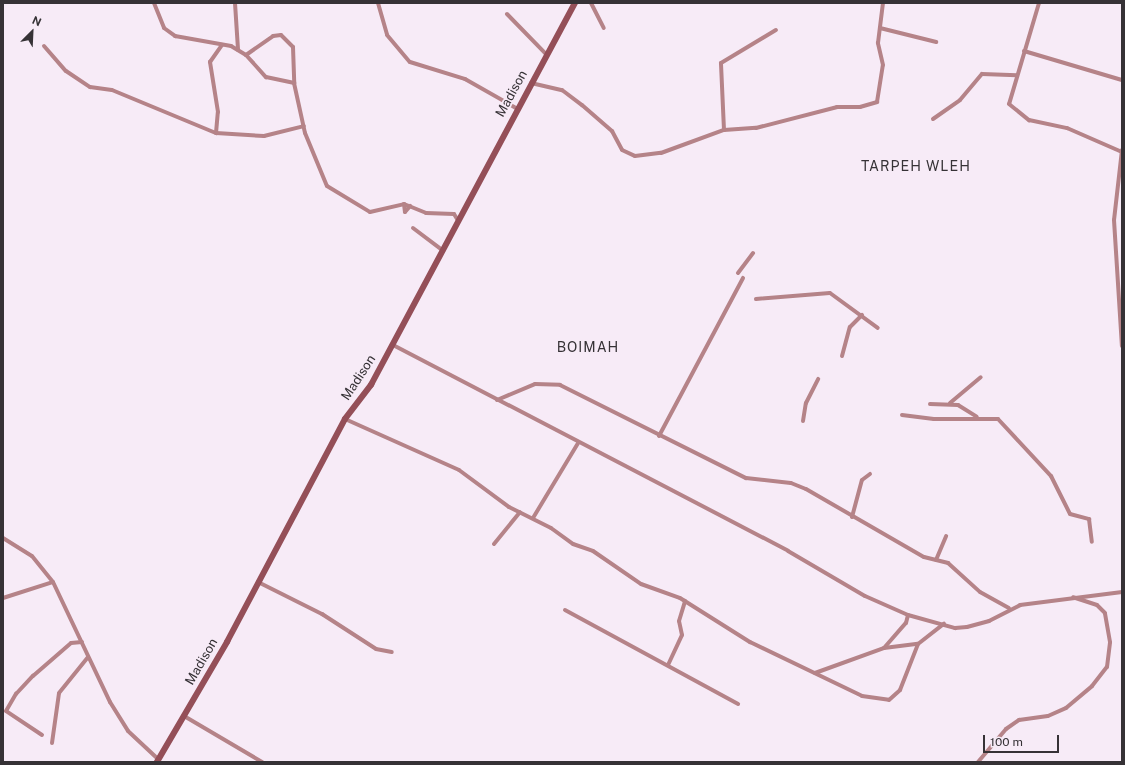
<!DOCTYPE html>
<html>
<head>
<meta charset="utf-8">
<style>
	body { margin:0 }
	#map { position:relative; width:1125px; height:765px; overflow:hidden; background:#f7ebf7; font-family:"Public Sans",sans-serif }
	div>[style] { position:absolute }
	.street>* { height:4px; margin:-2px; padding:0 2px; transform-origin:2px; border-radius:2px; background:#b58388 }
	.secondary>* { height:5.5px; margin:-2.75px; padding:0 2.75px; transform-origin:2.75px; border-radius:2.75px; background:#944f58 }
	span { translate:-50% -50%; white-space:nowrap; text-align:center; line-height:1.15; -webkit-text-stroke:3.5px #f7ebf7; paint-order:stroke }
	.street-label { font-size:13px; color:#363236 }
	.neighbourhood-label { font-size:14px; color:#363236; letter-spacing:1px }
	.frame { position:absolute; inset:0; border:4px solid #363236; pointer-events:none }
	.north { position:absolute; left:12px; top:12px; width:40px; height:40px; -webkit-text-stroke:3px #f7ebf7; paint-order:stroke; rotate:24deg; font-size:11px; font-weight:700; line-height:16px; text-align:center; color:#363236 }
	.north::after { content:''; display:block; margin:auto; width:14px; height:18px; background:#363236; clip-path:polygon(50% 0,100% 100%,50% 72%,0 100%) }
	.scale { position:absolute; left:983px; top:735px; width:76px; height:18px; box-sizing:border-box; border:2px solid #363236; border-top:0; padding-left:5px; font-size:12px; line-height:14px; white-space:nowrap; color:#363236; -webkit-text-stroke:3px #f7ebf7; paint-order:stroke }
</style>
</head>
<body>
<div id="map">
	<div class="street">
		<i style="left:154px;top:3px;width:27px;rotate:68deg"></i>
		<i style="left:164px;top:28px;width:14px;rotate:36deg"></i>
		<i style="left:175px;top:36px;width:57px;rotate:10.1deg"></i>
		<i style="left:231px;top:46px;width:17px;rotate:31deg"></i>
		<i style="left:246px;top:55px;width:30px;rotate:48deg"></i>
		<i style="left:266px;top:77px;width:29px;rotate:12deg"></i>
		<i style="left:294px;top:83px;width:51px;rotate:77.6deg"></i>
		<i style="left:305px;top:133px;width:57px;rotate:67.5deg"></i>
		<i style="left:327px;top:186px;width:50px;rotate:31.2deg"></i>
		<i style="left:370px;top:212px;width:35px;rotate:-13deg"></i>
		<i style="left:404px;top:204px;width:24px;rotate:22deg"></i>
		<i style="left:426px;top:213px;width:28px;rotate:2deg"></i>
		<i style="left:454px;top:214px;width:9px;rotate:58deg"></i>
		<i style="left:235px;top:3px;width:47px;rotate:86.3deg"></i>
		<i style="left:378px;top:3px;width:33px;rotate:74deg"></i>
		<i style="left:387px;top:35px;width:35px;rotate:50deg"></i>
		<i style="left:410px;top:62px;width:58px;rotate:17.2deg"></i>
		<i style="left:465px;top:79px;width:59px;rotate:29.6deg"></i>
		<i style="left:591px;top:3px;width:28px;rotate:63deg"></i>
		<i style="left:1039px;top:3px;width:105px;rotate:106.5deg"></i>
		<i style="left:1009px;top:104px;width:26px;rotate:39deg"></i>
		<i style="left:1029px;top:120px;width:39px;rotate:12deg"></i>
		<i style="left:1067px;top:128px;width:60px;rotate:23.6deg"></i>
		<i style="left:507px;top:14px;width:57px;rotate:45.7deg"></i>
		<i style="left:880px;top:28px;width:58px;rotate:14deg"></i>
		<i style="left:44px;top:46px;width:33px;rotate:49deg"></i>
		<i style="left:66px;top:71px;width:29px;rotate:34deg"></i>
		<i style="left:90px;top:87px;width:22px;rotate:8deg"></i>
		<i style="left:112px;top:90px;width:113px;rotate:22.5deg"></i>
		<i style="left:216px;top:133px;width:21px;rotate:-85deg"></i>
		<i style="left:218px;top:112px;width:51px;rotate:-99.1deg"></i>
		<i style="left:210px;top:62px;width:21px;rotate:-55deg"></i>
		<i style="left:1024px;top:51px;width:102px;rotate:16.5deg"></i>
		<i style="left:246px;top:55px;width:33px;rotate:-35deg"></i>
		<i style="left:273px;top:36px;width:8px;rotate:-7deg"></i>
		<i style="left:281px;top:35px;width:17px;rotate:45deg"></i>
		<i style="left:293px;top:47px;width:36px;rotate:88deg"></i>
		<i style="left:531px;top:83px;width:32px;rotate:13deg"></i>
		<i style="left:562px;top:90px;width:25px;rotate:37deg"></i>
		<i style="left:582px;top:105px;width:40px;rotate:41deg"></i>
		<i style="left:612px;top:131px;width:21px;rotate:62deg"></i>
		<i style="left:622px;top:150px;width:14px;rotate:25deg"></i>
		<i style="left:635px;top:156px;width:26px;rotate:-7deg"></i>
		<i style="left:661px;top:153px;width:67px;rotate:-20.1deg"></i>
		<i style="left:724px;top:130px;width:32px;rotate:-4deg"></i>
		<i style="left:756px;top:128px;width:84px;rotate:-14.5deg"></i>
		<i style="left:837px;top:107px;width:23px"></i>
		<i style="left:860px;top:107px;width:18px;rotate:-16deg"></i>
		<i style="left:877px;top:102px;width:37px;rotate:-81deg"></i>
		<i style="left:883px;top:65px;width:23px;rotate:-103deg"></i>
		<i style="left:878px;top:43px;width:40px;rotate:-82.9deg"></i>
		<i style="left:933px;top:119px;width:33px;rotate:-35deg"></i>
		<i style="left:960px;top:100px;width:34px;rotate:-50deg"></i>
		<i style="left:982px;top:74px;width:35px;rotate:2deg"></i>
		<i style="left:724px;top:130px;width:67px;rotate:-92.6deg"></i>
		<i style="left:721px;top:63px;width:64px;rotate:-31deg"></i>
		<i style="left:216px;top:133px;width:48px;rotate:3.6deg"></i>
		<i style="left:264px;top:136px;width:41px;rotate:-14deg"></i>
		<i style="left:1122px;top:150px;width:70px;rotate:96.5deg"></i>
		<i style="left:1114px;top:220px;width:126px;rotate:86.4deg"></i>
		<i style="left:404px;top:204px;width:8px;rotate:83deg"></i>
		<i style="left:405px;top:212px;width:8px;rotate:-50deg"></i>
		<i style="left:413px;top:228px;width:38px;rotate:37deg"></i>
		<i style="left:738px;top:273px;width:25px;rotate:-53deg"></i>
		<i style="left:756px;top:299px;width:74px;rotate:-4.6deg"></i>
		<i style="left:830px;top:293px;width:59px;rotate:36.1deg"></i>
		<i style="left:393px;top:345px;width:445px;rotate:27.5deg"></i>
		<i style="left:788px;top:551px;width:89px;rotate:30.3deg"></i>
		<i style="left:865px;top:596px;width:47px;rotate:23.8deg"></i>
		<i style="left:908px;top:615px;width:49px;rotate:15.5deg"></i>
		<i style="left:955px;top:628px;width:12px;rotate:-5deg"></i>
		<i style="left:967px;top:627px;width:23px;rotate:-15deg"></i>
		<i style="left:989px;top:621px;width:35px;rotate:-27deg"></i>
		<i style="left:1020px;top:605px;width:103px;rotate:-7.3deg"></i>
		<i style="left:842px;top:356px;width:30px;rotate:-75deg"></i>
		<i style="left:850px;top:327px;width:17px;rotate:-45deg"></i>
		<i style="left:497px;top:400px;width:41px;rotate:-22.8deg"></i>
		<i style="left:535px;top:384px;width:25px;rotate:2deg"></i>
		<i style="left:560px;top:385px;width:208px;rotate:26.6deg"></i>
		<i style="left:746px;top:478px;width:45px;rotate:6.3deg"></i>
		<i style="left:791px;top:483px;width:16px;rotate:22deg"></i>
		<i style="left:806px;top:489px;width:136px;rotate:30deg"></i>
		<i style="left:924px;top:557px;width:25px;rotate:14deg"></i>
		<i style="left:948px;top:563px;width:43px;rotate:42.2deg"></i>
		<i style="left:980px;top:592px;width:33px;rotate:29deg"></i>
		<i style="left:950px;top:403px;width:40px;rotate:-40deg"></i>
		<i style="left:930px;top:404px;width:28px;rotate:2deg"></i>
		<i style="left:958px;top:405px;width:22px;rotate:32deg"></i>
		<i style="left:902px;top:415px;width:32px;rotate:7deg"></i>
		<i style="left:934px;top:419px;width:64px"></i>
		<i style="left:998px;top:419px;width:78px;rotate:47.1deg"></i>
		<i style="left:1051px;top:476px;width:42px;rotate:63.4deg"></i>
		<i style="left:1070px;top:514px;width:20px;rotate:15deg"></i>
		<i style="left:1089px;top:519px;width:23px;rotate:83deg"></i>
		<i style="left:345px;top:419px;width:125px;rotate:24.1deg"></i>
		<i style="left:459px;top:470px;width:62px;rotate:36.5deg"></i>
		<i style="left:509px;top:507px;width:47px;rotate:26.6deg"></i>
		<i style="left:551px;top:528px;width:27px;rotate:36deg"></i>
		<i style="left:573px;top:544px;width:21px;rotate:19deg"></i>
		<i style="left:593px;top:551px;width:58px;rotate:34.5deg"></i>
		<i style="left:641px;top:584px;width:41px;rotate:19.7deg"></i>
		<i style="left:680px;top:598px;width:83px;rotate:32.2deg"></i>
		<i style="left:750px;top:642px;width:124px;rotate:25.7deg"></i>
		<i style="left:862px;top:696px;width:27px;rotate:8deg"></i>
		<i style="left:889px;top:700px;width:15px;rotate:-42deg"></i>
		<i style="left:900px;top:690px;width:49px;rotate:-68.6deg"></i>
		<i style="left:918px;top:644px;width:33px;rotate:-38deg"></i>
		<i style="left:803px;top:421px;width:18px;rotate:-81deg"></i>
		<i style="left:806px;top:403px;width:27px;rotate:-63deg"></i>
		<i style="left:659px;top:436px;width:179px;rotate:-62deg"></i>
		<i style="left:852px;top:517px;width:38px;rotate:-75deg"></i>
		<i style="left:862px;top:480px;width:10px;rotate:-37deg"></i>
		<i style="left:533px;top:518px;width:87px;rotate:-59deg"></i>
		<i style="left:3px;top:538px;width:34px;rotate:32deg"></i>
		<i style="left:32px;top:556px;width:33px;rotate:51deg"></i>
		<i style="left:53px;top:582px;width:133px;rotate:64.6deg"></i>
		<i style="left:110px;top:702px;width:34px;rotate:58deg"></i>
		<i style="left:128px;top:731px;width:41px;rotate:43deg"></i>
		<i style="left:494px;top:544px;width:41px;rotate:-50.9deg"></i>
		<i style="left:936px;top:560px;width:26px;rotate:-67deg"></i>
		<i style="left:258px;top:582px;width:72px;rotate:26.6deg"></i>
		<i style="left:322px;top:614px;width:64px;rotate:32.9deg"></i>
		<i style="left:376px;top:649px;width:16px;rotate:11deg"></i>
		<i style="left:3px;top:598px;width:52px;rotate:-17.7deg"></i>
		<i style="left:565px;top:610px;width:197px;rotate:28.5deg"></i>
		<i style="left:884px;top:648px;width:33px;rotate:-49deg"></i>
		<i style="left:906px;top:623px;width:8px;rotate:-76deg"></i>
		<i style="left:668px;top:665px;width:33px;rotate:-65deg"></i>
		<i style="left:682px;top:635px;width:14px;rotate:-102deg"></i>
		<i style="left:679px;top:621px;width:21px;rotate:-73deg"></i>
		<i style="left:815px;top:673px;width:73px;rotate:-19.9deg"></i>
		<i style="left:884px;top:648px;width:34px;rotate:-7deg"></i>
		<i style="left:184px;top:716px;width:91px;rotate:30.5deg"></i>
		<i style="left:42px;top:735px;width:43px;rotate:-146.3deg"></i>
		<i style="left:6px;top:711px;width:20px;rotate:-60deg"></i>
		<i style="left:16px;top:694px;width:25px;rotate:-47deg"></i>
		<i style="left:33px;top:676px;width:50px;rotate:-41deg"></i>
		<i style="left:71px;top:643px;width:11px;rotate:-5deg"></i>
		<i style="left:52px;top:743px;width:50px;rotate:-82deg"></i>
		<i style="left:59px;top:693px;width:46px;rotate:-51.1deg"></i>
		<i style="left:978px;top:762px;width:43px;rotate:-49.7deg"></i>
		<i style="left:1006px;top:729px;width:16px;rotate:-35deg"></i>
		<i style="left:1019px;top:720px;width:29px;rotate:-8deg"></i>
		<i style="left:1048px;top:716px;width:20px;rotate:-24deg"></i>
		<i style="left:1066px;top:708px;width:34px;rotate:-40deg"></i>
		<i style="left:1092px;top:686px;width:24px;rotate:-52deg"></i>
		<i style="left:1107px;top:667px;width:25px;rotate:-83deg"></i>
		<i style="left:1110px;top:642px;width:29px;rotate:-100deg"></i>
		<i style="left:1105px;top:613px;width:11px;rotate:-135deg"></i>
		<i style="left:1097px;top:605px;width:25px;rotate:-162deg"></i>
	</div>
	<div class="secondary">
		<i style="left:157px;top:762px;width:139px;rotate:-59.7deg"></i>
		<i style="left:227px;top:642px;width:252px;rotate:-62.1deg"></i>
		<i style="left:345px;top:419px;width:43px;rotate:-52.6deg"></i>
		<i style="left:371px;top:385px;width:433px;rotate:-61.9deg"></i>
	</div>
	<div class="street-label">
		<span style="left:512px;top:94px;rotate:-61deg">Madison</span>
		<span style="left:359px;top:378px;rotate:-57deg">Madison</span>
		<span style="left:202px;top:662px;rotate:-60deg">Madison</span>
	</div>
	<div class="neighbourhood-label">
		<span style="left:916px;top:166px">TARPEH WLEH</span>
		<span style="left:588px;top:347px">BOIMAH</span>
	</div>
	<div class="frame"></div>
	<div class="north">N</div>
	<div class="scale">100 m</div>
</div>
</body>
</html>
